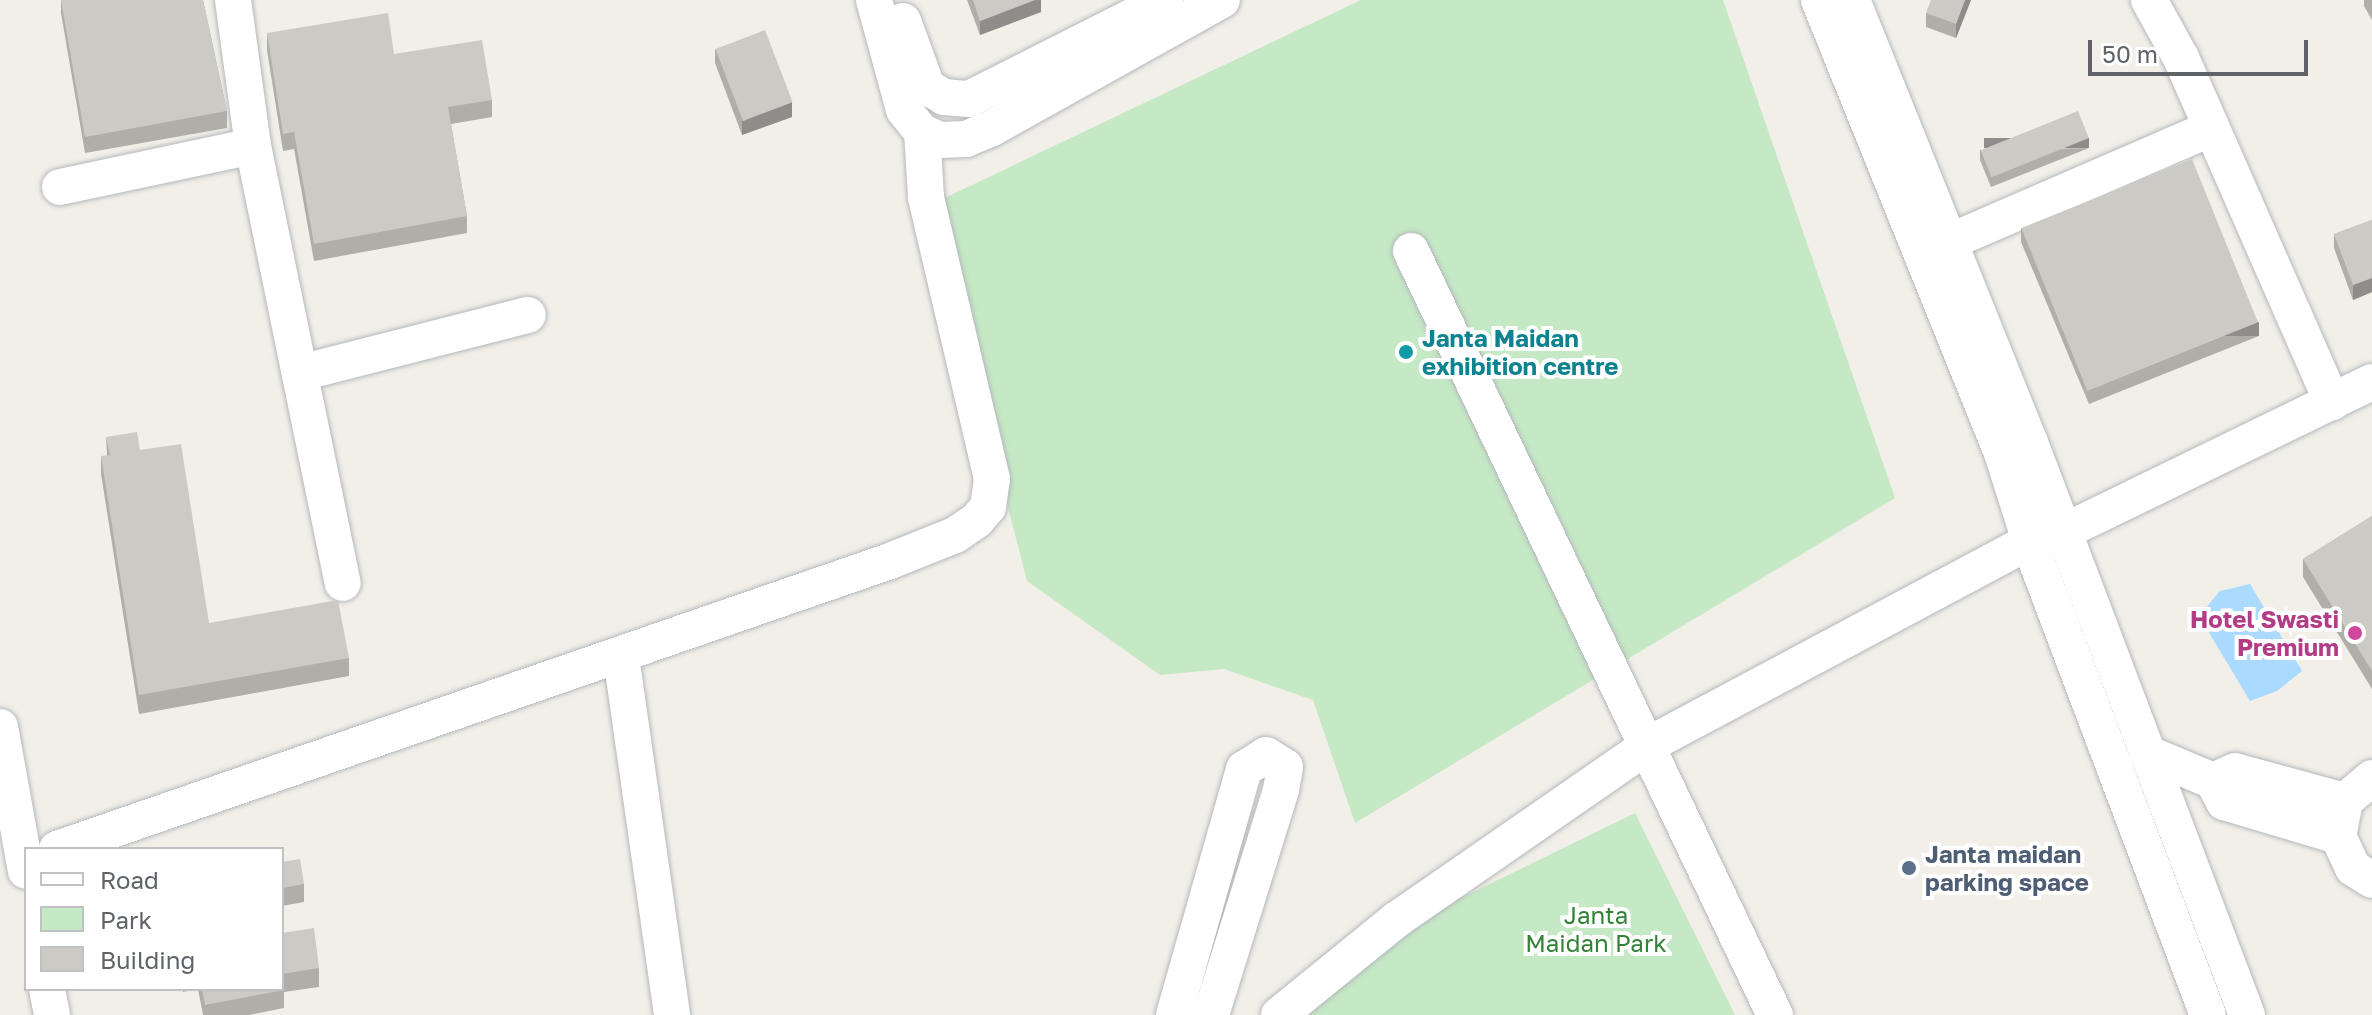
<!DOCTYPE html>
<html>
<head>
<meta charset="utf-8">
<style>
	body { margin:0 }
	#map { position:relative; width:2372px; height:1015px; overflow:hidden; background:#f1efe8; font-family:"Golos Text",sans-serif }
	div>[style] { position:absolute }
	.green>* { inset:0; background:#c5e8c5 }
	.water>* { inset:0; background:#aadaff }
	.roads { filter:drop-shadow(0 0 2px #b5b8bc) drop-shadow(0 0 2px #b5b8bc) }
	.minor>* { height:36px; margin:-18px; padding:0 18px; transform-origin:18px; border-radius:18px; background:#fff }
	.wall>* { inset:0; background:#afaea9 }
	.shaded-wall>* { inset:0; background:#8f8d8a; transform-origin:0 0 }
	.building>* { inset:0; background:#cccac5; transform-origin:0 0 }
	.dots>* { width:22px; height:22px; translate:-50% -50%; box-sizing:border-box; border:4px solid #fff; border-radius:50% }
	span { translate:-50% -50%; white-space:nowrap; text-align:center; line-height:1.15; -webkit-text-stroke:8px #fff; paint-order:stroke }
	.culture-label { font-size:24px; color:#0d838f; font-weight:700 }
	.left { translate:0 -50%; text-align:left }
	.hotel-label { font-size:24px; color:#b23c85; font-weight:700 }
	.right { translate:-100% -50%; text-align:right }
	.service-label { font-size:24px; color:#4e5e75; font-weight:700 }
	.park-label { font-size:24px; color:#348238 }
	.legend { position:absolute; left:24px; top:847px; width:260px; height:144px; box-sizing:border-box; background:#fff; border:2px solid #bfc1c3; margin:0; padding:10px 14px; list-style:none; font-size:24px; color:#5f6368 }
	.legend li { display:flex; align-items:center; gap:16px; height:40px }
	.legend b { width:40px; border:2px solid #bfc1c3 }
	.scale { position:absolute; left:2088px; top:40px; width:220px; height:36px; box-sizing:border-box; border:4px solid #5f6368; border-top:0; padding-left:10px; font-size:24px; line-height:28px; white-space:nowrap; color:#5f6368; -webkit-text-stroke:6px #fff; paint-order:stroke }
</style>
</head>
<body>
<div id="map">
	<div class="green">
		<i style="clip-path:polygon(1361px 0,1723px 0,1895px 498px,1355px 823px,1313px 700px,1224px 669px,1160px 675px,1027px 581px,930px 205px)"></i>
		<i style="clip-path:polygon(1635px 813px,1735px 1015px,1308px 1015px,1424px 916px)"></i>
	</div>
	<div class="water">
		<i style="clip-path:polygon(2250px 584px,2302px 671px,2277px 691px,2250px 701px,2199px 616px,2220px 591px)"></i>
	</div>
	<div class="roads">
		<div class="minor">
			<i style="left:233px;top:0;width:147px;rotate:82.2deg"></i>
			<i style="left:253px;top:146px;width:446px;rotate:78.4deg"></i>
			<i style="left:874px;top:0;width:114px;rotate:74.7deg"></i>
			<i style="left:904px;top:110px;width:28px;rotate:51deg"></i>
			<i style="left:922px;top:132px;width:20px;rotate:24deg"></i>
			<i style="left:940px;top:140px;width:26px;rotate:-2deg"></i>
			<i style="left:966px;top:139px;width:28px;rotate:-23deg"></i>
			<i style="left:992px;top:128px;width:263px;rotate:-29.1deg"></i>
			<i style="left:1819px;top:0;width:489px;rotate:68deg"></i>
			<i style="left:2002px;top:453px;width:112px;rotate:72.4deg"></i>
			<i style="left:2036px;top:560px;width:486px;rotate:69.3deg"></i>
			<i style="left:1852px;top:0;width:474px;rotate:68.1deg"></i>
			<i style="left:2029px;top:440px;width:615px;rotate:69.24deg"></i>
			<i style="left:2149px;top:0;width:66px;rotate:61.1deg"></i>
			<i style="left:2181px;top:58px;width:376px;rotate:66.3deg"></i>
			<i style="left:903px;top:21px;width:70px;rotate:70deg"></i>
			<i style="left:927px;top:87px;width:20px;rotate:30deg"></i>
			<i style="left:944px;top:97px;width:25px;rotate:5deg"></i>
			<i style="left:969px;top:99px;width:220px;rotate:-26.8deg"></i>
			<i style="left:60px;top:187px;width:197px;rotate:-12deg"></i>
			<i style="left:1951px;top:241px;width:284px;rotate:-23.4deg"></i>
			<i style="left:1411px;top:251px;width:846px;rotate:64.53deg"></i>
			<i style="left:300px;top:373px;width:235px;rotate:-14.3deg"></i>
			<i style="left:2063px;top:532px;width:343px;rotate:-25.9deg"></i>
			<i style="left:621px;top:656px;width:363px;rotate:81.9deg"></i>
			<i style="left:0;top:727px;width:146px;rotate:79.8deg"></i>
			<i style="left:2147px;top:753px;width:72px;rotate:23deg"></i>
			<i style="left:2213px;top:781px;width:24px;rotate:62deg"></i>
			<i style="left:2224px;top:802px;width:119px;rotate:16.6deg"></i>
			<i style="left:2372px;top:778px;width:35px;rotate:140deg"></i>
			<i style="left:2345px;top:801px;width:36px;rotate:101deg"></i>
			<i style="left:2338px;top:836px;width:35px;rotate:65deg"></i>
			<i style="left:2353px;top:868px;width:22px;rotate:32deg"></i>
			<i style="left:2213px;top:781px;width:24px;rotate:-24deg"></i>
			<i style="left:2235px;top:771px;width:114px;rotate:15.3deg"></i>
			<i style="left:57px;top:849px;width:881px;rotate:-19.07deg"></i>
			<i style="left:890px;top:561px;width:70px;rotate:-21.8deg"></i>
			<i style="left:955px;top:535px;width:27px;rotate:-34deg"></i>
			<i style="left:977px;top:520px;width:17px;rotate:-50deg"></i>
			<i style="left:988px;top:507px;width:28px;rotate:-82deg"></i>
			<i style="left:992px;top:479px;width:290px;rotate:-103.2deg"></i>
			<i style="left:926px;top:197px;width:65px;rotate:-93.5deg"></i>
			<i style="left:47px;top:989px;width:26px;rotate:79deg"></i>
			<i style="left:1174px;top:1015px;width:256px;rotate:-74.1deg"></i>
			<i style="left:1244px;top:769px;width:26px;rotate:-32deg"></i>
			<i style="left:1266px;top:755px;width:22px;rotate:32deg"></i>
			<i style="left:1285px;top:767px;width:23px;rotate:100deg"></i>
			<i style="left:1281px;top:790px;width:236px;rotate:107.3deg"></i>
			<i style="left:1279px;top:1015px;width:151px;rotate:-39.1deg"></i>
			<i style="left:1396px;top:920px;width:309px;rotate:-34.7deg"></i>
			<i style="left:1650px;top:744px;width:431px;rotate:-28.1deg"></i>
		</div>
	</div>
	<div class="wall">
		<i style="clip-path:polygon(61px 0,203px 0,227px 111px,227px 128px,85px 153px,61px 13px)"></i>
		<i style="clip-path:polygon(967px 0,1041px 0,1041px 12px,980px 35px)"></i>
		<i style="clip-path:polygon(1971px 0,1956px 38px,1926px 27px,1926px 13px)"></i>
		<i style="clip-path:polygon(2364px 0,2372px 0,2372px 20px,2364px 6px)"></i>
		<i style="clip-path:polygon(267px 33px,394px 54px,492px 100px,492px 117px,451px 124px,467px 216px,467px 233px,314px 261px,294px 149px,283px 151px,267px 50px)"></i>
		<i style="clip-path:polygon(715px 49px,792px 117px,742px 135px,715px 63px)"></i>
		<i style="clip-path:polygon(2089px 148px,1991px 187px,1980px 160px,1980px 150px)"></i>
		<i style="clip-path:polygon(2372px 220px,2372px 292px,2353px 300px,2334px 248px,2334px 234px)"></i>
		<i style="clip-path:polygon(2021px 228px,2259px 336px,2089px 404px,2021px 242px)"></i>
		<i style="clip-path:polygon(106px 437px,209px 623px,349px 658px,349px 676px,139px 714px,101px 474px,101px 456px,107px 456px)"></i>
		<i style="clip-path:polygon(2372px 516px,2372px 689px,2303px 577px,2303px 559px)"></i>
		<i style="clip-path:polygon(282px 862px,304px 884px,304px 902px,282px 906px)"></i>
		<i style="clip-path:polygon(282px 933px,319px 968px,319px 987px,284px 992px,284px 1008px,249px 1015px,203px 1015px,198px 989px,183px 992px,182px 989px,282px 989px)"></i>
	</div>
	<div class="shaded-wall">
		<i style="clip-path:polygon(1035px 0,1041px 0,1041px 12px,980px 35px,980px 21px)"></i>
		<i style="clip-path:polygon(1965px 0,1971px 0,1956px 38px,1956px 24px)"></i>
		<i style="clip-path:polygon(792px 102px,792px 117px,742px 135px,742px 121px)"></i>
		<i style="left:2089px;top:138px;width:10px;height:105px;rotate:90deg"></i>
		<i style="clip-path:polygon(2372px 278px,2372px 292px,2353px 300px,2353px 285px)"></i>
		<i style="left:2259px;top:322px;width:14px;height:183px;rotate:90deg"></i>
	</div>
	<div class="building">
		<i style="clip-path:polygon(61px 0,203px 0,227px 111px,85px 137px)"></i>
		<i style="clip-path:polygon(973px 0,1035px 0,980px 21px)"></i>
		<i style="clip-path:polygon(1931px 0,1965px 0,1956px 24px,1926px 13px)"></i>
		<i style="clip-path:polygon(388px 13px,394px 54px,482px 40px,492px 100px,448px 107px,467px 216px,314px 244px,294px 132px,283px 134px,267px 33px)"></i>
		<i style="left:765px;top:30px;width:77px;height:53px;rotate:69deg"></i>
		<i style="left:2078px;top:111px;width:29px;height:105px;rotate:68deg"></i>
		<i style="left:2192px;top:159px;width:176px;height:184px;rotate:68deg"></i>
		<i style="clip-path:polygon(2372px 220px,2372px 278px,2353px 285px,2334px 234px)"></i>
		<i style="clip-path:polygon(137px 432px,140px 450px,181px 444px,209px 623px,338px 600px,349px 658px,139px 695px,101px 456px,110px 455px,106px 437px)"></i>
		<i style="clip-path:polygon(2372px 516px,2372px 671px,2303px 559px)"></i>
		<i style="clip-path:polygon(300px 859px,304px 884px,282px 888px,282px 862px)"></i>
		<i style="clip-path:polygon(314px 928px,319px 968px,282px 974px,282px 933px)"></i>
		<i style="clip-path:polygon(282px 981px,284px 990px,205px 1005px,202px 989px,282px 989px)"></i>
	</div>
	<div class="dots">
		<i style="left:1406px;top:352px;background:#0f9aa8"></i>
		<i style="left:2355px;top:633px;background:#d1479c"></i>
		<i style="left:1909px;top:868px;background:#5c6f8a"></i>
	</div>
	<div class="culture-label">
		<span class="left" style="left:1422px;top:352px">Janta Maidan<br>exhibition centre</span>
	</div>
	<div class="hotel-label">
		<span class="right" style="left:2339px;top:633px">Hotel Swasti<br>Premium</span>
	</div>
	<div class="service-label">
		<span class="left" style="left:1925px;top:868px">Janta maidan<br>parking space</span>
	</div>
	<div class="park-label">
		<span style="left:1596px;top:929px">Janta<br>Maidan Park</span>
	</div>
	<ul class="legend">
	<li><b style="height:10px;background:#fff"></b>Road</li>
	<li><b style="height:22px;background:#c5e8c5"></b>Park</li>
	<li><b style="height:22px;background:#cccac5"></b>Building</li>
	</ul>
	<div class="scale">50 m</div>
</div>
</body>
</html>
